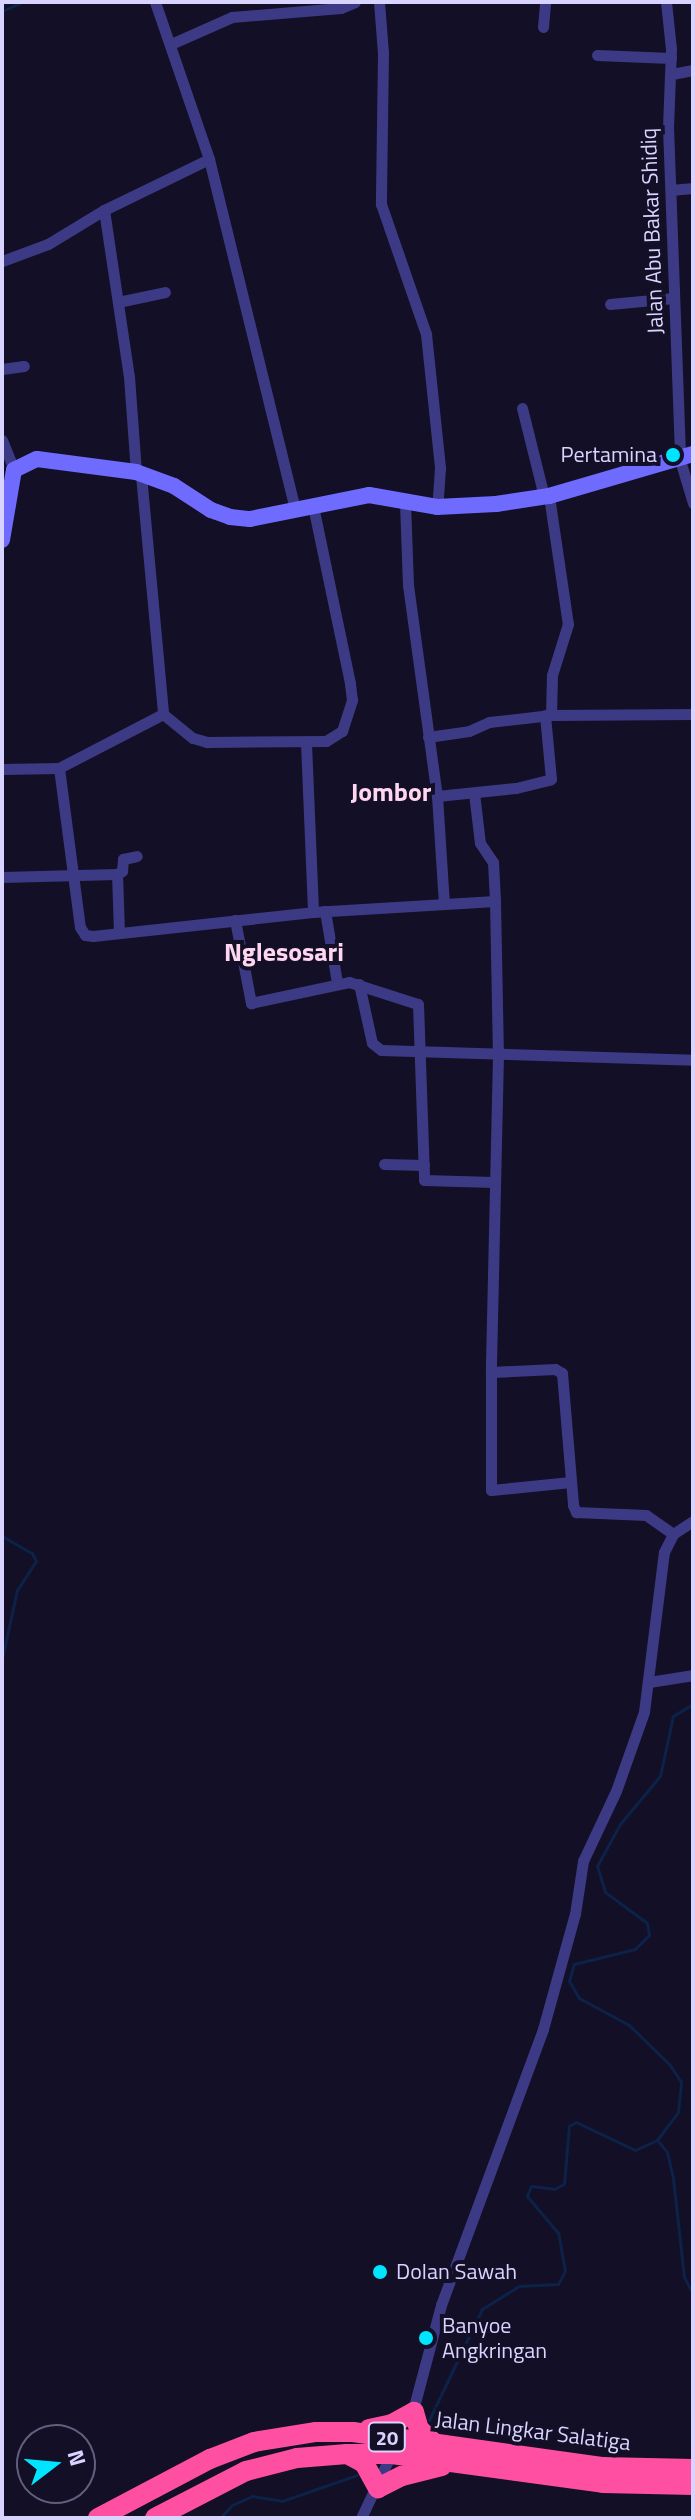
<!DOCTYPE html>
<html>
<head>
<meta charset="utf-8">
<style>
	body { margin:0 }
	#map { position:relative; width:695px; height:2520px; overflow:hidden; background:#130f26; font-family:"Titillium Web",sans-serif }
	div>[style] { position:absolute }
	.stream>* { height:3px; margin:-1.5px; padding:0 1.5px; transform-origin:1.5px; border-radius:1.5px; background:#0c2248 }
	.street>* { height:11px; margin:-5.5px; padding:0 5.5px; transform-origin:5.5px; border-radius:5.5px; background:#3d3a85 }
	.secondary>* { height:16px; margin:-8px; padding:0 8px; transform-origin:8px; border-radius:8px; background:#6f6bff }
	.highway>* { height:20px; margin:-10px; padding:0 10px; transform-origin:10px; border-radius:10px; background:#ff4fa3 }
	.dots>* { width:22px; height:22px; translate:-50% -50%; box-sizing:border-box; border:4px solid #130f26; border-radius:50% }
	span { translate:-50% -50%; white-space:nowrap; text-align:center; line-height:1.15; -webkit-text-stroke:8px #130f26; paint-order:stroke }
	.shield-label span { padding:2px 6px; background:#130f26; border:2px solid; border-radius:6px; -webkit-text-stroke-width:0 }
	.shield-label { font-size:20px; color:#d9d4ff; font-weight:700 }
	.street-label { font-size:22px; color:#d9d4ff }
	.poi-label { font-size:22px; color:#d9d4ff }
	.right { translate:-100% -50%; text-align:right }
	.left { translate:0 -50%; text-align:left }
	.quarter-label { font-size:26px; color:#ffd6f0; font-weight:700 }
	.frame { position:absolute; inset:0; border:4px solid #d9d4ff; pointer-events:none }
	.north { position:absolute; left:16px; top:2424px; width:80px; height:80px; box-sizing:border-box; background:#130f26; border:2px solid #625e7d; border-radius:50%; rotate:74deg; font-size:22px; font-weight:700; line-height:32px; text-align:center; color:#d9d4ff }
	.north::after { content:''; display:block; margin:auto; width:28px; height:36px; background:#00e5ff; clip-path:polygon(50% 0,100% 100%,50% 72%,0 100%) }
</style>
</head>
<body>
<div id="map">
	<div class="stream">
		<i style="left:2px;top:11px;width:22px;rotate:-24deg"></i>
		<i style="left:2px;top:1536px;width:34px;rotate:30deg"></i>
		<i style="left:32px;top:1553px;width:9px;rotate:63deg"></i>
		<i style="left:36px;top:1561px;width:35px;rotate:123deg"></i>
		<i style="left:17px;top:1590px;width:71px;rotate:102.3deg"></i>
		<i style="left:2px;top:1846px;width:10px;rotate:90deg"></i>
		<i style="left:658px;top:2141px;width:14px;rotate:51deg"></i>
		<i style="left:667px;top:2152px;width:27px;rotate:77deg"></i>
		<i style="left:673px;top:2178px;width:100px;rotate:83.7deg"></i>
		<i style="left:684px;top:2277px;width:19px;rotate:62deg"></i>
		<i style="left:429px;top:2420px;width:123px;rotate:-64.5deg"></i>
		<i style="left:482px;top:2309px;width:44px;rotate:-31.9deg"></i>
		<i style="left:519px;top:2286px;width:39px;rotate:-3deg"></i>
		<i style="left:558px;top:2284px;width:15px;rotate:-62deg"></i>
		<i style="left:565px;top:2271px;width:39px;rotate:-100deg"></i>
		<i style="left:558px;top:2233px;width:48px;rotate:-130deg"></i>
		<i style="left:527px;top:2196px;width:11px;rotate:-68deg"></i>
		<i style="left:531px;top:2186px;width:23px;rotate:7deg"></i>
		<i style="left:554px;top:2189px;width:11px;rotate:-27deg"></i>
		<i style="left:564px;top:2184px;width:58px;rotate:-85.1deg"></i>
		<i style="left:569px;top:2126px;width:8px;rotate:-30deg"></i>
		<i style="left:576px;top:2122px;width:65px;rotate:25.4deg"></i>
		<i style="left:635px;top:2150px;width:24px;rotate:-24deg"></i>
		<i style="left:657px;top:2140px;width:35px;rotate:-53deg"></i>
		<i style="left:678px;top:2112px;width:30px;rotate:-84deg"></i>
		<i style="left:681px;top:2082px;width:20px;rotate:-123deg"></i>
		<i style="left:670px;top:2065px;width:57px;rotate:-135.7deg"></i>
		<i style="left:629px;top:2025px;width:57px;rotate:-151.6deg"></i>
		<i style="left:579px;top:1998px;width:20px;rotate:-120deg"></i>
		<i style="left:569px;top:1981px;width:18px;rotate:-74deg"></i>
		<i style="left:574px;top:1964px;width:63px;rotate:-13.8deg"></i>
		<i style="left:635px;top:1949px;width:20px;rotate:-45deg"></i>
		<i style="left:649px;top:1935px;width:12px;rotate:-99deg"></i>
		<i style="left:647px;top:1923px;width:52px;rotate:-143.6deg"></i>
		<i style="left:605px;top:1892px;width:27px;rotate:-107deg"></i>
		<i style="left:597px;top:1866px;width:48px;rotate:-61.3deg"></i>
		<i style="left:620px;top:1824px;width:62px;rotate:-50.2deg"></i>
		<i style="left:660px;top:1776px;width:61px;rotate:-77.8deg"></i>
		<i style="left:673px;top:1716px;width:23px;rotate:-31deg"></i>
		<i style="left:220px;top:2518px;width:18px;rotate:-47deg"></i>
		<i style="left:232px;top:2505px;width:22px;rotate:-24deg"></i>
		<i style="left:252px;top:2496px;width:30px;rotate:9deg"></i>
		<i style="left:282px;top:2501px;width:79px;rotate:-19.1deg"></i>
	</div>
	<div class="street">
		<i style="left:155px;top:2px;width:166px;rotate:71deg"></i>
		<i style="left:379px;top:2px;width:51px;rotate:85.5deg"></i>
		<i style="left:383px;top:53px;width:151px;rotate:90.8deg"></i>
		<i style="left:381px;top:204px;width:138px;rotate:70.9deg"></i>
		<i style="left:426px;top:334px;width:135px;rotate:84deg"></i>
		<i style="left:440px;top:468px;width:39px;rotate:94deg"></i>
		<i style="left:666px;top:2px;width:47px;rotate:83.9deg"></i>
		<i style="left:671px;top:49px;width:78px;rotate:92.2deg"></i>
		<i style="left:668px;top:127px;width:333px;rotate:87.9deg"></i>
		<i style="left:680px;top:460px;width:45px;rotate:73.2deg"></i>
		<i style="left:543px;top:27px;width:25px;rotate:-85deg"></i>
		<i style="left:171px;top:44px;width:67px;rotate:-23.9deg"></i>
		<i style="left:232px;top:17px;width:109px;rotate:-4.7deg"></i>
		<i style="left:341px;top:8px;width:15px;rotate:-23deg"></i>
		<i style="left:597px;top:55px;width:74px;rotate:2.3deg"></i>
		<i style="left:672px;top:74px;width:21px;rotate:-11deg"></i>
		<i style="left:671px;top:190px;width:22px;rotate:-5deg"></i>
		<i style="left:2px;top:261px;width:49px;rotate:-20.3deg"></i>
		<i style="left:48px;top:244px;width:66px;rotate:-31.3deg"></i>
		<i style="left:118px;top:302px;width:48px;rotate:-12deg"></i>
		<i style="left:610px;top:304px;width:64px;rotate:-5.4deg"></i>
		<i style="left:2px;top:369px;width:22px;rotate:-8deg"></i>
		<i style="left:522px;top:408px;width:91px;rotate:76deg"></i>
		<i style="left:2px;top:440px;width:32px;rotate:68deg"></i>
		<i style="left:136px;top:472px;width:95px;rotate:-94.2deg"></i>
		<i style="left:129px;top:377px;width:169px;rotate:-98.5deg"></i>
		<i style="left:104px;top:210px;width:117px;rotate:-25.9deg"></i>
		<i style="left:209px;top:159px;width:361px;rotate:76.2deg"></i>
		<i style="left:141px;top:475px;width:240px;rotate:84.7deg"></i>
		<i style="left:163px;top:714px;width:117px;rotate:152.6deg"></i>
		<i style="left:59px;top:768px;width:160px;rotate:82.5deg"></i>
		<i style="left:80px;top:927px;width:9px;rotate:58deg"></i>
		<i style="left:85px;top:935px;width:8px;rotate:7deg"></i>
		<i style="left:93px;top:936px;width:221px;rotate:-6.2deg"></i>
		<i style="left:313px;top:912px;width:182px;rotate:-3.5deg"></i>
		<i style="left:495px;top:901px;width:154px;rotate:88.9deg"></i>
		<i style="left:498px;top:1055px;width:317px;rotate:91.3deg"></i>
		<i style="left:491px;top:1372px;width:64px;rotate:-2.7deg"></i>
		<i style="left:555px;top:1369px;width:8px;rotate:30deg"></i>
		<i style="left:562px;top:1373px;width:132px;rotate:85.2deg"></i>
		<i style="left:573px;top:1505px;width:8px;rotate:67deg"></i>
		<i style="left:576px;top:1512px;width:70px;rotate:2.5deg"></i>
		<i style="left:646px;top:1515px;width:33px;rotate:35deg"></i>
		<i style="left:549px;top:496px;width:129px;rotate:81.6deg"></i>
		<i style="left:568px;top:624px;width:53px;rotate:107.4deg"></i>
		<i style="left:552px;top:675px;width:40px;rotate:91.4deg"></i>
		<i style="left:551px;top:715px;width:142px;rotate:-0.4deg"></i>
		<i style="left:405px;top:503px;width:82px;rotate:87.9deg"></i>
		<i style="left:408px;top:585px;width:213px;rotate:82.2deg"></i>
		<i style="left:437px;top:796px;width:107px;rotate:86.3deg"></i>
		<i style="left:163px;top:714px;width:38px;rotate:39deg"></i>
		<i style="left:193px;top:738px;width:15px;rotate:16deg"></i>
		<i style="left:207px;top:742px;width:119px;rotate:-0.5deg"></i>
		<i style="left:326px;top:741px;width:19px;rotate:-32deg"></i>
		<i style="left:342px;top:731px;width:33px;rotate:-72deg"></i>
		<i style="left:352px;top:700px;width:17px;rotate:-97deg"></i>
		<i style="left:350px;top:683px;width:181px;rotate:-101.8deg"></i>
		<i style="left:428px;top:737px;width:41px;rotate:-8.3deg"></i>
		<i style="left:469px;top:731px;width:22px;rotate:-24deg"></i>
		<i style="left:489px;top:722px;width:62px;rotate:-6.4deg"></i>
		<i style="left:306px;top:743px;width:169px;rotate:87.6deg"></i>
		<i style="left:2px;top:769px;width:57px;rotate:-1deg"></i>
		<i style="left:474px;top:793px;width:50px;rotate:83.2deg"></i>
		<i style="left:480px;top:843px;width:23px;rotate:56deg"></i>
		<i style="left:493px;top:862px;width:39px;rotate:87deg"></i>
		<i style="left:437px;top:796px;width:79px;rotate:-5.8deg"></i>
		<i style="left:516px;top:788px;width:36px;rotate:-14deg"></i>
		<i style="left:551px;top:779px;width:64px;rotate:-95.4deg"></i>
		<i style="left:2px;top:877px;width:115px;rotate:-1.5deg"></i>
		<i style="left:325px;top:911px;width:73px;rotate:80.5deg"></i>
		<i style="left:235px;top:920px;width:85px;rotate:79.1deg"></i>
		<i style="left:251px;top:1003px;width:100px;rotate:-12.1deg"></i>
		<i style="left:349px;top:982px;width:72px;rotate:17.7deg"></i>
		<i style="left:418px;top:1004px;width:176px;rotate:88deg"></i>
		<i style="left:424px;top:1180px;width:69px;rotate:1.7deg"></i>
		<i style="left:119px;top:933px;width:59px;rotate:-91.9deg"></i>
		<i style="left:117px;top:874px;width:6px;rotate:-31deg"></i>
		<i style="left:122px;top:871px;width:12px;rotate:-85deg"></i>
		<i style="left:123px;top:859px;width:14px;rotate:-12deg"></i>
		<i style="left:359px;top:984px;width:60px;rotate:77.6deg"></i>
		<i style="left:372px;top:1043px;width:11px;rotate:38deg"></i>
		<i style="left:381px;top:1050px;width:312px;rotate:1.8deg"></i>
		<i style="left:384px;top:1164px;width:40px;rotate:1.4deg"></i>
		<i style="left:491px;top:1372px;width:118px;rotate:90deg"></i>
		<i style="left:491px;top:1490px;width:80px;rotate:-5.7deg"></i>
		<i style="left:649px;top:1682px;width:45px;rotate:-9deg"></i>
		<i style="left:412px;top:2414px;width:113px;rotate:-75.1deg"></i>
		<i style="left:441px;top:2305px;width:294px;rotate:-69.7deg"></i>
		<i style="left:543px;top:2029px;width:119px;rotate:-74.5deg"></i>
		<i style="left:575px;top:1914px;width:54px;rotate:-81.4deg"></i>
		<i style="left:583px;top:1861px;width:77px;rotate:-64.8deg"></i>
		<i style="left:616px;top:1791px;width:84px;rotate:-70.5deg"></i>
		<i style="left:644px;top:1712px;width:161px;rotate:-82.9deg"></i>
		<i style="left:664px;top:1552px;width:20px;rotate:-63deg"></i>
		<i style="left:673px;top:1534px;width:24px;rotate:-33deg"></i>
		<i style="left:361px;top:2518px;width:75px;rotate:-64.8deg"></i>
	</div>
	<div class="secondary">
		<i style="left:2px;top:540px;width:71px;rotate:-80.3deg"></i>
		<i style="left:14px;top:470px;width:25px;rotate:-26deg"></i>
		<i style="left:37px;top:459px;width:100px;rotate:7.5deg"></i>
		<i style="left:136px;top:472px;width:40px;rotate:20.2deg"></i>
		<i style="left:174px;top:486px;width:44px;rotate:33deg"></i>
		<i style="left:211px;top:510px;width:20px;rotate:20deg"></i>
		<i style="left:230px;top:517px;width:20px;rotate:6deg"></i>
		<i style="left:250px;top:519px;width:121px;rotate:-11.4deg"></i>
		<i style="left:369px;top:495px;width:69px;rotate:10deg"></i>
		<i style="left:437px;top:507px;width:59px;rotate:-2.9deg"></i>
		<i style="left:496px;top:504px;width:54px;rotate:-8.6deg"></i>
		<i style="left:549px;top:496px;width:150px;rotate:-16.3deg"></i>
	</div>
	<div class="highway">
		<i style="left:369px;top:2429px;width:24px;rotate:-12deg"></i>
		<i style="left:392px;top:2424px;width:25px;rotate:-29deg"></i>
		<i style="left:414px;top:2412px;width:18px;rotate:74deg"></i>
		<i style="left:419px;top:2429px;width:22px;rotate:43deg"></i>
		<i style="left:347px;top:2454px;width:19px;rotate:28deg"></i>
		<i style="left:364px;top:2463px;width:29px;rotate:61deg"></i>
		<i style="left:378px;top:2488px;width:27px;rotate:-27deg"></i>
		<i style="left:402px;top:2476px;width:41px;rotate:-14deg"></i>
		<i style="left:98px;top:2518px;width:127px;rotate:-27.8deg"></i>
		<i style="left:210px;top:2459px;width:47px;rotate:-21.1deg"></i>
		<i style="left:254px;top:2442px;width:63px;rotate:-9.2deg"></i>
		<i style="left:316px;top:2432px;width:37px"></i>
		<i style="left:353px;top:2432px;width:251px;rotate:8deg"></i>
		<i style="left:602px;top:2467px;width:91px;rotate:1.3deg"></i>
		<i style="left:155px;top:2518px;width:102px;rotate:-27.3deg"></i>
		<i style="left:246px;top:2471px;width:53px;rotate:-14.3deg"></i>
		<i style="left:297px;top:2458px;width:50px;rotate:-4.6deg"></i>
		<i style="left:347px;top:2454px;width:45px"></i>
		<i style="left:392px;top:2454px;width:213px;rotate:7.8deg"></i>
		<i style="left:603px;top:2483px;width:90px;rotate:1.3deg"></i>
	</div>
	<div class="dots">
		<i style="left:673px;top:455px;background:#00e5ff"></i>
		<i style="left:380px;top:2272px;background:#00e5ff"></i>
		<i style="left:426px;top:2338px;background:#00e5ff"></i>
	</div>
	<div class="shield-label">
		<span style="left:387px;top:2437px">20</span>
	</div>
	<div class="street-label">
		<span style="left:652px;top:231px;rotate:-92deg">Jalan Abu Bakar Shidiq</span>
		<span style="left:533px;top:2431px;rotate:7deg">Jalan Lingkar Salatiga</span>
	</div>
	<div class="poi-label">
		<span class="right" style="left:657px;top:455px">Pertamina</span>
		<span class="left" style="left:396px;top:2272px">Dolan Sawah</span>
		<span class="left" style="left:442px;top:2338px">Banyoe<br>Angkringan</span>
	</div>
	<div class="quarter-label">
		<span style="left:391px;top:792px">Jombor</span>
		<span style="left:284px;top:952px">Nglesosari</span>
	</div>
	<div class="frame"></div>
	<div class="north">N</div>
</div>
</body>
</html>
